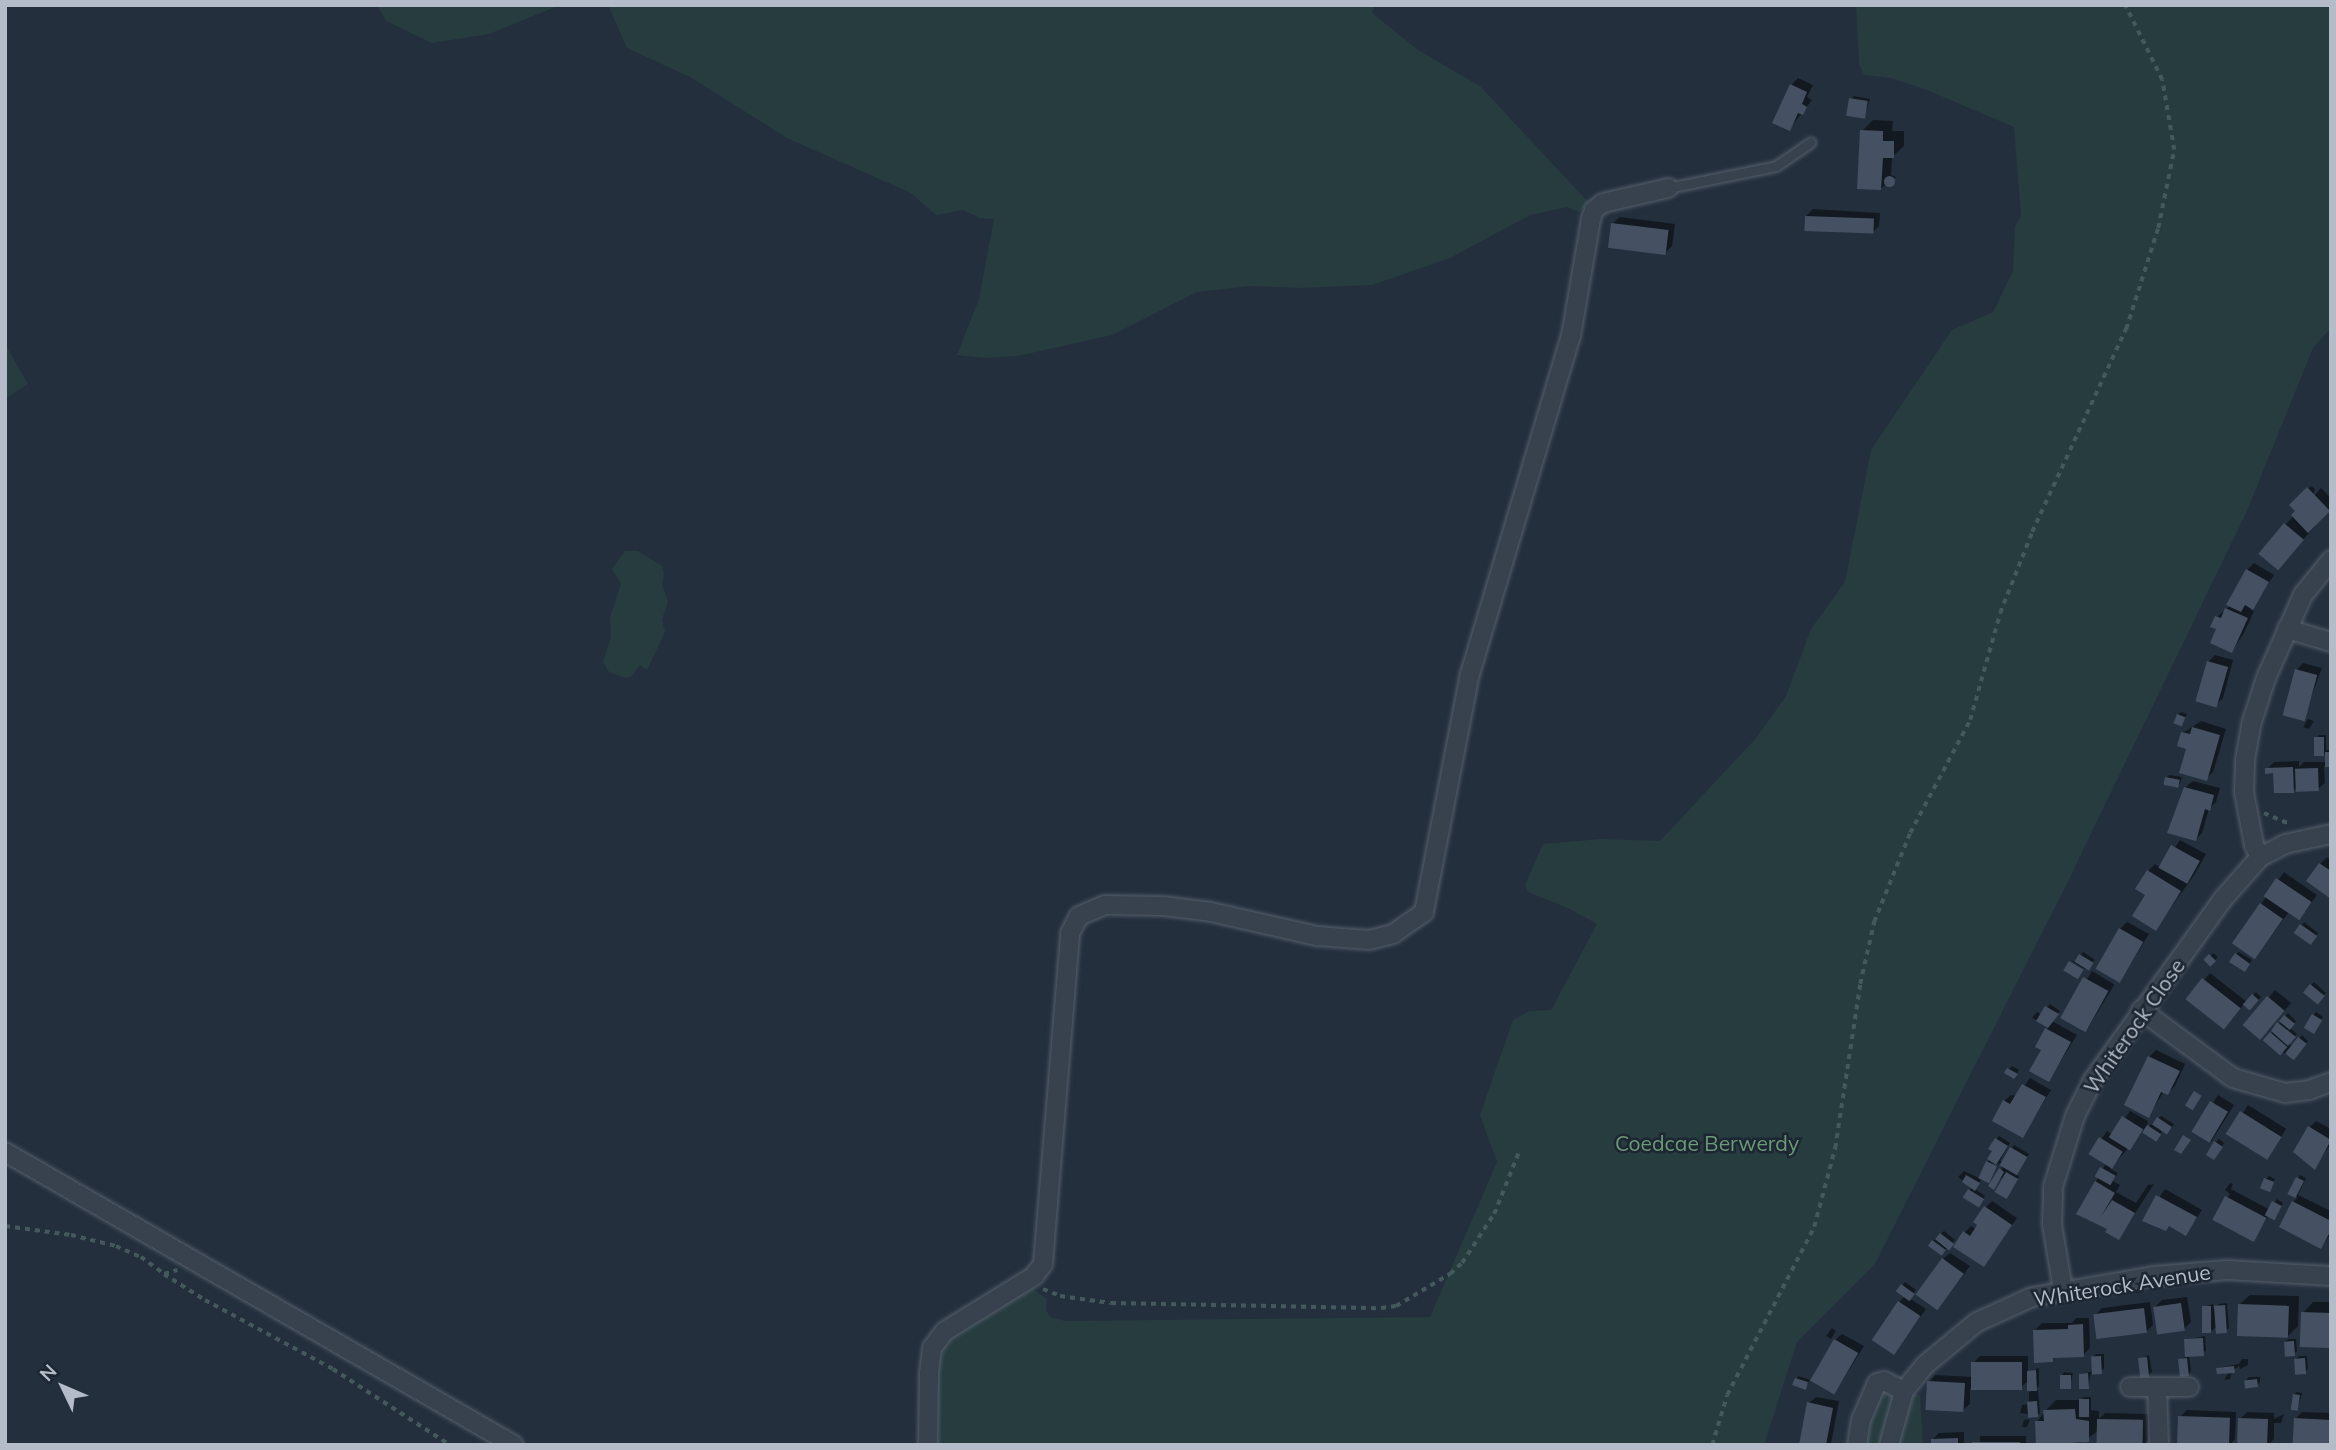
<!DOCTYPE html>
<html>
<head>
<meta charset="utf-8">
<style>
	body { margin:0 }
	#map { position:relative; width:2336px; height:1450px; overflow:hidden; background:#242f3e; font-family:Mulish,sans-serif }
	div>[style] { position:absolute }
	.green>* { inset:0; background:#263c3f }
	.shadow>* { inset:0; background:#0007; transform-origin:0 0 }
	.building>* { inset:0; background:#455162; transform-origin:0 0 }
	.round { border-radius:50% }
	.path>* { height:3.5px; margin-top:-1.75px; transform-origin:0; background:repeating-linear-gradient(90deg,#44595c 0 5px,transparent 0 10px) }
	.roads { filter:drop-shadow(0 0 2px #565f6c) drop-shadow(0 0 2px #565f6c) }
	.lane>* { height:9px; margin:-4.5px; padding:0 4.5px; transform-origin:4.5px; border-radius:4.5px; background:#38414e }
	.street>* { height:18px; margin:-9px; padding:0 9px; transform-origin:9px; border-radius:9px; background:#38414e }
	span { translate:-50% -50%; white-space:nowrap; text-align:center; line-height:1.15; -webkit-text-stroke:5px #1d2633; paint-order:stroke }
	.street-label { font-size:21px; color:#b4bcc9 }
	.park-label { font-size:21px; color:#6b9a76 }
	.frame { position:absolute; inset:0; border:7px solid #b4bcc9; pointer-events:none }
	.north { position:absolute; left:28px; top:1352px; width:70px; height:70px; -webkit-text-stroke:5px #1d2633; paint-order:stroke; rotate:314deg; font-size:19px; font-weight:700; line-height:28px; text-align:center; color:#b4bcc9 }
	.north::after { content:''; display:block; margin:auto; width:24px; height:32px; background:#b4bcc9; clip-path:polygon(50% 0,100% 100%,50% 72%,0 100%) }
</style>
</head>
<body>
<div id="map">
	<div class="green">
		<i style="clip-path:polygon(377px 5px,560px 5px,489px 34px,432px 43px,386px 21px)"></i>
		<i style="clip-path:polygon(608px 5px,1375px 5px,1372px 13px,1418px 50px,1480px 86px,1589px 203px,1579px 212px,1567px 207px,1530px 215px,1450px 258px,1372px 285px,1297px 288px,1252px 286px,1197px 292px,1112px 335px,1018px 356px,985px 358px,957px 355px,979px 299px,994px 219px,980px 218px,963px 210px,936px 215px,911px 193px,787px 138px,690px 77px,627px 48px)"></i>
		<i style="clip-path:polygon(1856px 5px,2331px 5px,2331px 328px,2313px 348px,2246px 513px,2069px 879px,1875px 1264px,1797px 1342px,1764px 1445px,936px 1445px,935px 1374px,939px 1352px,950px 1335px,1029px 1286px,1047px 1299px,1046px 1311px,1052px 1318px,1066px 1321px,1430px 1317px,1497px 1162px,1480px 1115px,1513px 1020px,1529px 1011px,1551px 1010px,1597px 924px,1570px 909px,1528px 892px,1525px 885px,1543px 844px,1600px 839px,1660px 841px,1757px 737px,1786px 696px,1811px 629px,1845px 582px,1871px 450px,1952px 330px,1993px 312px,2013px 271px,2015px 226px,2021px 216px,2014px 127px,1927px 90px,1891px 78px,1864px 75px,1859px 64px)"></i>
		<i style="clip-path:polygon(5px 344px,28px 384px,5px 399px)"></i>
		<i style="clip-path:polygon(625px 551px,638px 551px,662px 566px,664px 573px,662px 584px,668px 602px,662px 619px,665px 632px,647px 670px,640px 665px,631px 677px,626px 678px,609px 672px,603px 662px,611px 637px,610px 617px,621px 584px,612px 569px)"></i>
		<i style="clip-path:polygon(1877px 1383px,1920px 1395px,1923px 1445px,1857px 1445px)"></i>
	</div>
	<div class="shadow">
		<i style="clip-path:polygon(1798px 78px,1813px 85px,1807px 97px,1812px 100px,1790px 128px,1791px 85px)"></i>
		<i style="clip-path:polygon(1854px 96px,1870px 99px,1864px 118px,1851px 99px)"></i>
		<i style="clip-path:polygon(1873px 120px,1893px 121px,1892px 131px,1904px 131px,1904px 146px,1892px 157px,1891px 175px,1896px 177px,1880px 189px,1862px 131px)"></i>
		<i style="clip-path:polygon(1813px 209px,1880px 213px,1879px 226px,1872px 233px,1806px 216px)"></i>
		<i style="clip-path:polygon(1620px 217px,1675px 224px,1672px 246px,1665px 253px,1613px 223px)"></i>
		<i style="clip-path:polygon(2311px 486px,2315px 489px,2312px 498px,2321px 488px,2331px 498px,2331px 508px,2294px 550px,2260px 553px,2298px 511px,2292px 505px)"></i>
		<i style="clip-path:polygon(2254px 563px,2274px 575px,2251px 610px,2254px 611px,2244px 633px,2232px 651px,2217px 633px,2217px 617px,2231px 605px,2247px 570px)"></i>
		<i style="clip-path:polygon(2215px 655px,2233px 660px,2223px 698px,2216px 705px,2208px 662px)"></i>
		<i style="clip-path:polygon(2303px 663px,2322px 668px,2303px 719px,2297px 670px)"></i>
		<i style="clip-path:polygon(2181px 712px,2187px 714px,2182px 724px,2178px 715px)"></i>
		<i style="clip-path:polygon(2308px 719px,2314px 721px,2309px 729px,2303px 727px)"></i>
		<i style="clip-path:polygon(2201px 721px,2226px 729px,2213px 772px,2206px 779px,2183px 733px)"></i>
		<i style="clip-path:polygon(2319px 735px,2326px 735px,2326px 750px,2331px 750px,2331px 766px,2324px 766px,2325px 783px,2318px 789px,2298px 786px,2293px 791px,2275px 772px,2267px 769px,2274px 762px,2299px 761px,2299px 767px,2304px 762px,2327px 762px,2327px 754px,2316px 754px,2316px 738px)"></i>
		<i style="clip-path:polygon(2169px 775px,2182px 777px,2180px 783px,2178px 786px,2166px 778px)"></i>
		<i style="clip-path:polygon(2193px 781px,2220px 788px,2216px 802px,2209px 809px,2202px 833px,2196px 839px,2180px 809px,2186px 787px)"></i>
		<i style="clip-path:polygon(2180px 840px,2206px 854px,2195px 874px,2156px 928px,2147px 895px,2148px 871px,2155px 864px,2161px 868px)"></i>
		<i style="clip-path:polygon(2327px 857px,2331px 860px,2331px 897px,2320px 864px)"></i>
		<i style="clip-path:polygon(2284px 872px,2317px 895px,2305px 912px,2289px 912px,2256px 957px,2261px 904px)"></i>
		<i style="clip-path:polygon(2127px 922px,2149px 934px,2120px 981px,2120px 929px)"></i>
		<i style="clip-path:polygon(2304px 922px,2318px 933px,2313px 940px,2296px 933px)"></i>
		<i style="clip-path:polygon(2083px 952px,2095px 960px,2085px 969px,2071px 961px,2077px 962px)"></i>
		<i style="clip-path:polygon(2239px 952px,2252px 960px,2247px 967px,2236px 954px)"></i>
		<i style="left:2213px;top:953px;width:6px;height:10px;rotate:39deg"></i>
		<i style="left:2092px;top:971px;width:26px;height:54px;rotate:31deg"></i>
		<i style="clip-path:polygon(2210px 973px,2247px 1002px,2256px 992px,2261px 997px,2250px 1009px,2244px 1004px,2230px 1021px,2204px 980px)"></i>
		<i style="left:2314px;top:982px;width:16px;height:12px;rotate:43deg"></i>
		<i style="clip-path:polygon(2275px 990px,2291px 1003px,2268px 1031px,2246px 1025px)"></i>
		<i style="clip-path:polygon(2050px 1004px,2060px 1011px,2052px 1021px,2077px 1035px,2049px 1080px,2043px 1049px,2037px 1046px,2049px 1026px,2032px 1018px,2037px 1012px,2042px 1015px)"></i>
		<i style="clip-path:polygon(2316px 1012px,2323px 1017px,2315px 1028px,2306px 1026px)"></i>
		<i style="clip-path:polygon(2288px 1013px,2296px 1021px,2290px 1028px,2297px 1034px,2288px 1043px,2292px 1046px,2302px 1035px,2308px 1041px,2292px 1058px,2265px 1041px)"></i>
		<i style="clip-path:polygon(2156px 1050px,2185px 1064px,2175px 1086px,2168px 1093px,2164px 1091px,2149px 1115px,2149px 1057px)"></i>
		<i style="clip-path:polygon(2012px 1066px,2019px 1070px,2017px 1074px,2006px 1073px)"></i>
		<i style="clip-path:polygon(2030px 1078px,2051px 1090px,2023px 1136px,2004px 1101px,2011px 1095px,2017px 1096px)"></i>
		<i style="left:2218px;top:1095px;width:19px;height:43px;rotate:32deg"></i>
		<i style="left:2248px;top:1105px;width:45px;height:35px;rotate:32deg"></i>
		<i style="clip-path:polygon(2130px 1111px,2148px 1121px,2146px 1129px,2161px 1116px,2174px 1124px,2170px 1130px,2163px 1130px,2159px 1136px,2143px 1131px,2110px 1169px,2118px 1173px,2113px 1181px,2120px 1185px,2116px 1192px,2136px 1203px,2148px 1185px,2154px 1184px,2119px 1238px,2110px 1228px,2079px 1213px,2106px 1163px,2091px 1153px,2107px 1131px,2113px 1135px)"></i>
		<i style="clip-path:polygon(2316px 1121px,2331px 1129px,2331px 1144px,2314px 1167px,2310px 1127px)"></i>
		<i style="clip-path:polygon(1999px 1136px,2010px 1143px,2000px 1161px,2003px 1162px,2014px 1145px,2029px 1154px,2015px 1174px,2019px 1176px,2009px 1194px,2004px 1179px,2001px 1178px,1996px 1185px,2003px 1166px,1998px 1163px,1990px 1179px,1982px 1179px,1975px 1189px,1985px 1196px,1981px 1203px,1969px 1190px,1972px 1187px,1958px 1177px,1964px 1171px,1979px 1178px,1994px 1151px,1990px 1148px)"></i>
		<i style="clip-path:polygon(2219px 1139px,2224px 1143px,2217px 1155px,2216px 1142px)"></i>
		<i style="clip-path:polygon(2300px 1175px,2306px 1178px,2298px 1195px,2331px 1211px,2331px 1234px,2321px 1247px,2293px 1202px,2298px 1197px,2290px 1194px)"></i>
		<i style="clip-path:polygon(2269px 1176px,2275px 1179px,2269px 1190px,2266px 1179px)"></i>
		<i style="clip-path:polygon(2230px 1183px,2233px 1184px,2231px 1189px,2270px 1210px,2277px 1199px,2283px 1203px,2277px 1215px,2274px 1218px,2269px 1215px,2254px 1239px,2227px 1198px,2230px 1194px,2225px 1190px)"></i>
		<i style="clip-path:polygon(2165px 1189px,2202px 1210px,2186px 1234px,2170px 1225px,2166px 1229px,2144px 1220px)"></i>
		<i style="clip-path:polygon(1992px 1201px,2017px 1218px,1983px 1265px,1964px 1233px,1971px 1226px,1976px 1229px,1985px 1208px)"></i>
		<i style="clip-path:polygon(1944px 1231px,1955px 1240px,1944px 1251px,1933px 1241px)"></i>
		<i style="clip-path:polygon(1950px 1253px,1970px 1266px,1939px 1308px,1943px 1259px)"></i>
		<i style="clip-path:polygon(1905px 1282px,1916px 1290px,1909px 1298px,1926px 1309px,1894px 1352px,1899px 1302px,1905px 1296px,1898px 1290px)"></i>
		<i style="clip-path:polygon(2250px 1295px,2299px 1296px,2298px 1326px,2287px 1337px,2239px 1305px)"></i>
		<i style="clip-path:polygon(2187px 1297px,2191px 1322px,2184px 1329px,2155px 1307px,2162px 1300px)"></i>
		<i style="clip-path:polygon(2150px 1302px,2153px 1325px,2146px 1332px,2095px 1315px,2102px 1308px)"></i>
		<i style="clip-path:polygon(2313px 1302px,2331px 1302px,2331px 1346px,2303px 1313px)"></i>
		<i style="clip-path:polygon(2227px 1303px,2229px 1328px,2226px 1331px,2217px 1326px,2212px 1331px,2204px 1307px,2213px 1304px,2214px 1309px,2219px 1304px)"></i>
		<i style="clip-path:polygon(2076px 1318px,2089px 1318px,2090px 1348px,2083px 1355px,2056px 1356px,2052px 1360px,2035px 1330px,2042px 1323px,2072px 1323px)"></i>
		<i style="clip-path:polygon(1832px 1328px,1836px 1331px,1831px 1339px,1826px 1336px)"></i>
		<i style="clip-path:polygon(1842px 1334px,1864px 1346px,1835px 1392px,1835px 1340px)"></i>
		<i style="clip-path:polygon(2205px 1336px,2206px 1351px,2189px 1355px,2191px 1371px,2189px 1374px,2180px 1360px,2187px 1356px,2186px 1340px)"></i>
		<i style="clip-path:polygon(2288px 1339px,2296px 1339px,2297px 1351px,2294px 1354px,2285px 1342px)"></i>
		<i style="clip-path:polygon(2096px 1354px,2104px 1354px,2104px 1369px,2091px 1373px,2088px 1387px,2081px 1374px,2094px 1371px,2093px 1357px)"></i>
		<i style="clip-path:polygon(2149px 1355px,2152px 1372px,2149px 1375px,2140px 1359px)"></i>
		<i style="clip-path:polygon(1980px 1356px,2028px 1356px,2028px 1372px,2039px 1368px,2039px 1386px,2035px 1390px,2038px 1390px,2040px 1413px,2037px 1415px,2020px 1413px,2022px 1405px,2029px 1404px,2029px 1393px,2033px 1389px,2029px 1380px,2021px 1387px,1970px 1388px,1970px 1404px,1963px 1410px,1929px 1382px,1935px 1375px,1973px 1377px,1973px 1363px)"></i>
		<i style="clip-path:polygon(2299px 1356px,2307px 1356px,2308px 1369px,2305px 1372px,2296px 1359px)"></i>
		<i style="clip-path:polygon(2242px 1359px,2248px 1359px,2248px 1365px,2240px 1369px,2239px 1366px,2232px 1371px,2230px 1379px,2224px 1380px,2230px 1371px,2218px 1368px,2239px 1364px)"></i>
		<i style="clip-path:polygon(2064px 1372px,2073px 1373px,2070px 1387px,2062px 1375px)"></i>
		<i style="clip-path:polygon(1799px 1376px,1810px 1380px,1805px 1388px,1796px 1379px)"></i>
		<i style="clip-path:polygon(2249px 1377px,2260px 1377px,2260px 1382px,2257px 1385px,2246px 1380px)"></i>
		<i style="clip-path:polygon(2297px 1392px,2302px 1393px,2297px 1410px,2294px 1394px)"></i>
		<i style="clip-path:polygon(1816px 1397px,1839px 1401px,1831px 1444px,1801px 1445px,1809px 1403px)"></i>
		<i style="clip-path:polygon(2084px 1397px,2091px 1397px,2091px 1410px,2099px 1411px,2099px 1419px,2105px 1413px,2149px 1414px,2148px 1440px,2143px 1445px,2098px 1445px,2098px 1431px,2081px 1443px,2037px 1445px,2037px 1422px,2045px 1411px,2056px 1400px,2081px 1400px)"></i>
		<i style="clip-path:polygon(2187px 1410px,2236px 1412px,2235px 1439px,2230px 1445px,2179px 1445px,2180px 1417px)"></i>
		<i style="clip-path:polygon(2247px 1412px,2274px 1413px,2274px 1419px,2284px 1414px,2281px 1423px,2274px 1423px,2274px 1439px,2268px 1445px,2240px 1445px,2240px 1419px)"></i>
		<i style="clip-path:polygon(2302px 1412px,2331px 1413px,2331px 1444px,2295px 1419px)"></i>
		<i style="clip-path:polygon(2030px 1419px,2027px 1427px,2022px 1427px,2024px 1420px)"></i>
		<i style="clip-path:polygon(1964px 1432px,1964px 1445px,1933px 1445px,1933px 1439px,1939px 1433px)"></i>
		<i style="left:1980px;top:1436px;width:46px;height:11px"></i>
	</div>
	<div class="building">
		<i style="clip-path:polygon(1790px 84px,1807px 92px,1802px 104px,1807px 107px,1803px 115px,1798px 113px,1790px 131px,1772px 123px)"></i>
		<i style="left:1849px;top:98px;width:19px;height:18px;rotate:9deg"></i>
		<i style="clip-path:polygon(1860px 130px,1883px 131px,1883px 141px,1894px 141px,1894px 158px,1883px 158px,1881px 190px,1857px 189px)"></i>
		<i class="round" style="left:1883.5px;top:175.5px;width:11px;height:11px"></i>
		<i style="left:1805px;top:216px;width:69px;height:15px;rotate:2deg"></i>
		<i style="left:1611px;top:223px;width:58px;height:25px;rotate:7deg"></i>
		<i style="clip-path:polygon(2307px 487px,2330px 511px,2308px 533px,2291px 515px,2295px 511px,2289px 505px)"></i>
		<i style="left:2284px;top:523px;width:26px;height:40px;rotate:40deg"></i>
		<i style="clip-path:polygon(2246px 569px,2269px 582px,2253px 610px,2245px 605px,2241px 612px,2226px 605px)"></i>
		<i style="clip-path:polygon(2225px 608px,2248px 618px,2232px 653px,2210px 643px,2216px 629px,2210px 627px,2215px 616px,2221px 618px)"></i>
		<i style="left:2207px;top:661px;width:22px;height:42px;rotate:16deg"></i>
		<i style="left:2295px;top:669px;width:23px;height:48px;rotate:15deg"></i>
		<i style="left:2177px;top:714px;width:9px;height:10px;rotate:21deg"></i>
		<i style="clip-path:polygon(2192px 727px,2220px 735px,2207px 781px,2179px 773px,2186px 749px,2177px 746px,2181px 732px,2190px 734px)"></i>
		<i style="left:2314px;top:737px;width:10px;height:19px"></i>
		<i style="left:2325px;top:752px;width:6px;height:15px"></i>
		<i style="clip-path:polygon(2293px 767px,2294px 793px,2274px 793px,2273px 773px,2265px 774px,2265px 768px)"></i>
		<i style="left:2318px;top:768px;width:23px;height:23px;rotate:88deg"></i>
		<i style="left:2165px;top:777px;width:15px;height:8px;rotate:11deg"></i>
		<i style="clip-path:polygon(2184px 787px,2214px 795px,2210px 811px,2205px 809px,2196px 841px,2167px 833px)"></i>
		<i style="left:2171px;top:845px;width:33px;height:26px;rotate:29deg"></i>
		<i style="clip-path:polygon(2319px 863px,2331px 871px,2331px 899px,2306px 881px)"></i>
		<i style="clip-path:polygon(2147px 870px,2181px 891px,2156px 931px,2132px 916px,2145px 895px,2135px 889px)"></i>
		<i style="left:2276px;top:878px;width:43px;height:22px;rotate:34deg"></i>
		<i style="left:2260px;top:903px;width:28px;height:49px;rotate:35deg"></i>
		<i style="left:2300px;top:924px;width:21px;height:11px;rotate:35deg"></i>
		<i style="left:2119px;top:928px;width:28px;height:47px;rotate:30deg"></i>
		<i style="clip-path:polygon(2235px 953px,2250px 964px,2245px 972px,2229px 962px)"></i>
		<i style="left:2079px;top:954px;width:17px;height:9px;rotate:31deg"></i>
		<i style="left:2209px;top:954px;width:10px;height:8px;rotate:45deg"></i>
		<i style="left:2069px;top:961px;width:17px;height:11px;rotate:31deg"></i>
		<i style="left:2083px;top:977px;width:29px;height:47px;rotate:29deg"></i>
		<i style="left:2202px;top:978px;width:49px;height:27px;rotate:38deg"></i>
		<i style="left:2310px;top:984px;width:19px;height:11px;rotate:39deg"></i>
		<i style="left:2252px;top:994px;width:9px;height:14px;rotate:41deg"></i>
		<i style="left:2267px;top:996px;width:23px;height:38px;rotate:40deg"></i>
		<i style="clip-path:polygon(2045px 1006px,2059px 1014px,2048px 1028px,2036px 1021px)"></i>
		<i style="left:2312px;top:1014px;width:12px;height:16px;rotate:31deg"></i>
		<i style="left:2284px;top:1015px;width:14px;height:8px;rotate:39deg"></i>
		<i style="clip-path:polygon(2277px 1022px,2296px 1037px,2288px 1046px,2271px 1031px)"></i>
		<i style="clip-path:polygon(2045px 1028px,2071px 1042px,2049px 1082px,2029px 1071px,2041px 1050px,2035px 1047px)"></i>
		<i style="left:2270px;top:1032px;width:23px;height:11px;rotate:41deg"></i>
		<i style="left:2298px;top:1037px;width:11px;height:21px;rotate:38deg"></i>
		<i style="clip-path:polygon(2148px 1056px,2180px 1071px,2168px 1095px,2161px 1092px,2149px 1118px,2124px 1105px)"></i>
		<i style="clip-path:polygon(2007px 1068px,2018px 1074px,2014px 1079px,2004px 1073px)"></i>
		<i style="clip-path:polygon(2022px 1084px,2046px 1097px,2023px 1138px,1992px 1121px,2003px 1100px,2010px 1104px)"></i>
		<i style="left:2194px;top:1091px;width:9px;height:17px;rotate:32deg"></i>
		<i style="left:2210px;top:1101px;width:21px;height:36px;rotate:31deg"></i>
		<i style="left:2240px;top:1111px;width:49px;height:27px;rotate:32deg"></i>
		<i style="left:2122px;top:1116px;width:25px;height:25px;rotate:32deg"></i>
		<i style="left:2157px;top:1117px;width:18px;height:9px;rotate:34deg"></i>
		<i style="left:2147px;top:1125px;width:17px;height:9px;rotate:33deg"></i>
		<i style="clip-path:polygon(2308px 1126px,2331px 1140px,2315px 1170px,2293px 1152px)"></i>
		<i style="clip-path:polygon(2183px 1135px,2191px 1140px,2181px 1154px,2174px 1150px)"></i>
		<i style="left:2099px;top:1137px;width:28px;height:20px;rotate:32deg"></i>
		<i style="clip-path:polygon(1995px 1138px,2008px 1146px,1996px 1165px,1987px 1159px,1992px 1151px,1988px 1149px)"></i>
		<i style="clip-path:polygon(2214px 1141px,2223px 1147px,2214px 1160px,2206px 1155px)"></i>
		<i style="left:2010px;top:1147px;width:20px;height:21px;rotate:30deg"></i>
		<i style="left:1986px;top:1161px;width:12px;height:19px;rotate:24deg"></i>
		<i style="left:2100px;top:1167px;width:18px;height:11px;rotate:29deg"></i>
		<i style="clip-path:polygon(1999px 1168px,2004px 1172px,1994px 1190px,1988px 1186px)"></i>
		<i style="left:2006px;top:1172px;width:14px;height:23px;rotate:30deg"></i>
		<i style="clip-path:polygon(1966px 1175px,1980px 1183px,1975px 1191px,1962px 1182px)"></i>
		<i style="left:2296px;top:1177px;width:9px;height:19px;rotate:27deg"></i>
		<i style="left:2264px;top:1178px;width:11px;height:11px;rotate:22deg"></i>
		<i style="clip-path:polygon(2095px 1181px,2115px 1193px,2100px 1218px,2112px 1200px,2135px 1213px,2119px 1240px,2105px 1232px,2107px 1229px,2076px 1214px)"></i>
		<i style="left:1968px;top:1189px;width:19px;height:10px;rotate:32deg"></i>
		<i style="clip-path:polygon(2156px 1195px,2197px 1217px,2186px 1236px,2169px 1226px,2166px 1231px,2142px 1221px)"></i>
		<i style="left:2225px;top:1196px;width:47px;height:27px;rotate:28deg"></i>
		<i style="left:2272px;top:1201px;width:11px;height:16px;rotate:27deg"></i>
		<i style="clip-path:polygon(2292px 1201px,2331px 1221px,2331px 1230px,2321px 1249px,2279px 1227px)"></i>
		<i style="clip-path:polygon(1984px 1206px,2012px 1225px,1984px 1267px,1953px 1247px,1963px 1231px,1970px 1236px,1977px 1225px,1973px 1222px)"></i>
		<i style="left:1940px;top:1233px;width:18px;height:8px;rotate:38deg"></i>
		<i style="left:1932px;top:1240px;width:17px;height:7px;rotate:36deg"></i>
		<i style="left:1942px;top:1258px;width:27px;height:45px;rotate:36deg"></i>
		<i style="left:1901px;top:1284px;width:17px;height:9px;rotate:36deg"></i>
		<i style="left:1898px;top:1301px;width:27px;height:47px;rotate:34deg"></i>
		<i style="left:2181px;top:1303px;width:28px;height:28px;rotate:82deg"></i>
		<i style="left:2238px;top:1304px;width:51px;height:32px;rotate:2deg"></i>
		<i style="left:2225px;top:1305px;width:28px;height:11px;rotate:86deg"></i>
		<i style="left:2202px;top:1306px;width:9px;height:27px"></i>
		<i style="left:2144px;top:1308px;width:25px;height:51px;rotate:83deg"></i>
		<i style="left:2301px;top:1312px;width:30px;height:35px;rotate:2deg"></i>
		<i style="clip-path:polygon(2083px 1324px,2084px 1357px,2053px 1358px,2053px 1362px,2034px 1363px,2033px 1330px,2068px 1329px,2068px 1325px)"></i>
		<i style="left:2203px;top:1338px;width:18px;height:19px;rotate:87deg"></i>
		<i style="left:1834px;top:1339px;width:28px;height:48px;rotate:30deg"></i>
		<i style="left:2294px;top:1341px;width:15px;height:10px;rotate:86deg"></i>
		<i style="left:2101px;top:1356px;width:18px;height:10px;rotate:87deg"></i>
		<i style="left:2147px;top:1357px;width:20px;height:9px;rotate:84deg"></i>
		<i style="left:2187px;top:1358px;width:18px;height:9px;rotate:84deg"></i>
		<i style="left:2305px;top:1358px;width:16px;height:11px;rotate:86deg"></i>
		<i style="left:1971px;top:1362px;width:51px;height:28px"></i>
		<i style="clip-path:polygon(2234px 1366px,2235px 1373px,2217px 1374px,2216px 1368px)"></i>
		<i style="clip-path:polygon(2036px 1370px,2037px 1391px,2027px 1391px,2027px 1371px)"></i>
		<i style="clip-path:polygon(2088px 1373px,2089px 1389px,2079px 1389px,2079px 1374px)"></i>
		<i style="left:2060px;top:1375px;width:11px;height:14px"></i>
		<i style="clip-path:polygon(1795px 1378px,1808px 1382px,1806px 1390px,1792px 1385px)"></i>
		<i style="left:2257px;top:1379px;width:8px;height:13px;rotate:83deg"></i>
		<i style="left:1927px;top:1381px;width:38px;height:29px;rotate:3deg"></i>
		<i style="left:2293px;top:1394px;width:7px;height:16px;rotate:8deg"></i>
		<i style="left:2079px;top:1399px;width:10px;height:18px"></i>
		<i style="left:2037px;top:1401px;width:16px;height:10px;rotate:86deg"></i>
		<i style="clip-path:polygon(1807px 1402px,1833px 1408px,1826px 1445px,1799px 1445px)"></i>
		<i style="clip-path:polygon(2075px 1409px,2076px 1419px,2089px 1421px,2089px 1442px,2036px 1445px,2035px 1421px,2044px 1421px,2043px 1410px)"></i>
		<i style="left:2178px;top:1416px;width:52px;height:29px;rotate:2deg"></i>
		<i style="left:2238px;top:1418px;width:30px;height:27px;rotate:2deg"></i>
		<i style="left:2294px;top:1418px;width:37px;height:27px;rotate:3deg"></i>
		<i style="left:2097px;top:1419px;width:46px;height:26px;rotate:1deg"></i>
		<i style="clip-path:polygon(1958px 1438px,1958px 1445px,1931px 1445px,1931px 1439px)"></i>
		<i style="left:1972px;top:1442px;width:48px;height:3px"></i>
	</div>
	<div class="path">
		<i style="left:2264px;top:813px;width:28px;rotate:23deg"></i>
		<i style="left:5px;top:1226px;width:67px;rotate:7.8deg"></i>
		<i style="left:71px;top:1235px;width:46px;rotate:13.7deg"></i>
		<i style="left:116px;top:1246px;width:27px;rotate:24deg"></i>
		<i style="left:141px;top:1257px;width:29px;rotate:36deg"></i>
		<i style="left:164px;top:1274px;width:14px;rotate:-17deg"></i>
		<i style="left:164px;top:1274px;width:49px;rotate:32.4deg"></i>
		<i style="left:205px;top:1300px;width:145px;rotate:28.3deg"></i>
		<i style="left:333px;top:1369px;width:140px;rotate:33deg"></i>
		<i style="left:1043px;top:1289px;width:18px;rotate:22deg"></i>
		<i style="left:1060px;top:1296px;width:51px;rotate:7.8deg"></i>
		<i style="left:1111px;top:1303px;width:270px;rotate:1.1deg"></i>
		<i style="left:1381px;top:1308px;width:15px;rotate:-8deg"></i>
		<i style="left:1396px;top:1306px;width:63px;rotate:-30.7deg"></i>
		<i style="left:1450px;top:1274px;width:16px;rotate:-43deg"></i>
		<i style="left:1462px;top:1263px;width:59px;rotate:-56.9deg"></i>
		<i style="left:1494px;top:1214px;width:65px;rotate:-68.2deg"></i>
		<i style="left:1712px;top:1445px;width:52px;rotate:-73.3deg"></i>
		<i style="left:1727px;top:1395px;width:189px;rotate:-62.6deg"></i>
		<i style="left:1814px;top:1227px;width:82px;rotate:-75.1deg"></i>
		<i style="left:1835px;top:1148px;width:166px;rotate:-81.3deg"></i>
		<i style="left:1860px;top:984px;width:64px;rotate:-77.3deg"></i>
		<i style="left:1874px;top:922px;width:96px;rotate:-68deg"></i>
		<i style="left:1910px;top:833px;width:128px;rotate:-62deg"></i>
		<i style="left:1970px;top:720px;width:111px;rotate:-74.3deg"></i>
		<i style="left:2000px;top:613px;width:87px;rotate:-68.4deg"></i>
		<i style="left:2032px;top:532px;width:224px;rotate:-65.2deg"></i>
		<i style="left:2126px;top:329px;width:106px;rotate:-72.4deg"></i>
		<i style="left:2158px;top:228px;width:80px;rotate:-78.4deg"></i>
		<i style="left:2174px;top:150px;width:71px;rotate:-99.7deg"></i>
		<i style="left:2162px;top:80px;width:84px;rotate:-116.3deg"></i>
	</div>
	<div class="roads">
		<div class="lane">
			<i style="left:1668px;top:188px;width:110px;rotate:-11.5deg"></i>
			<i style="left:1776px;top:166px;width:42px;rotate:-34.4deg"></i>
		</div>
		<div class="street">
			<i style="left:2287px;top:629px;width:46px;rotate:16.5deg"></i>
			<i style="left:2260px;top:857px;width:13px;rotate:-117deg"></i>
			<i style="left:2254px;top:845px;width:54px;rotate:-100.7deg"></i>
			<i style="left:2244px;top:792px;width:32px;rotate:-88deg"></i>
			<i style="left:2245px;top:760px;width:36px;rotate:-80deg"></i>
			<i style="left:2251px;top:725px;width:49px;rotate:-72.3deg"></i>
			<i style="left:2266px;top:678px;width:91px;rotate:-66deg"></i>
			<i style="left:2303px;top:595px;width:45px;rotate:-51.3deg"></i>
			<i style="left:2141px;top:1010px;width:114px;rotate:36.5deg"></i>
			<i style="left:2233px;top:1078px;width:54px;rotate:16.1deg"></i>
			<i style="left:2285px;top:1093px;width:24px;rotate:-7deg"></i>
			<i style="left:2309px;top:1090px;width:23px;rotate:-20deg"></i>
			<i style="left:5px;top:1152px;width:587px;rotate:29.93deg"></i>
			<i style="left:2063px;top:1290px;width:67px;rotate:-99.5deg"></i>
			<i style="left:2052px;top:1224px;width:37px;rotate:-88deg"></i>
			<i style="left:2053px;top:1187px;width:74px;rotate:-72.8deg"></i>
			<i style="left:2075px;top:1116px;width:40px;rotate:-63.4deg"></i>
			<i style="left:2093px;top:1080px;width:223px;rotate:-54.3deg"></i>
			<i style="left:2223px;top:899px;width:56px;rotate:-48.6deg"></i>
			<i style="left:2260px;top:857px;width:28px;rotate:-27deg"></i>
			<i style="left:2285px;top:844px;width:47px;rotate:-12.3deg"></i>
			<i style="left:2130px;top:1387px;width:59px"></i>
			<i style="left:2157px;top:1387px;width:58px;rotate:88deg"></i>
			<i style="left:928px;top:1445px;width:72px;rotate:-89.2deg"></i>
			<i style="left:929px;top:1373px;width:25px;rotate:-83deg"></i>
			<i style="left:932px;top:1348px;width:21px;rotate:-53deg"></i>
			<i style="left:945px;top:1331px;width:105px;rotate:-31.7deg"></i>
			<i style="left:1034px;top:1276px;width:15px;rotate:-53deg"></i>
			<i style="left:1043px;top:1264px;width:332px;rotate:-85.3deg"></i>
			<i style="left:1070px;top:933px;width:19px;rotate:-62deg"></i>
			<i style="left:1079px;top:916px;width:28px;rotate:-23deg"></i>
			<i style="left:1105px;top:905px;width:58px;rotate:1deg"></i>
			<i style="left:1163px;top:906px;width:48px;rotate:7.1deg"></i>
			<i style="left:1211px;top:912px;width:109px;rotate:12.8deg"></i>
			<i style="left:1317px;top:936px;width:52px;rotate:4.4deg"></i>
			<i style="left:1369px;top:940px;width:25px;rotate:-14deg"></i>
			<i style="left:1393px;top:934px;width:38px;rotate:-35deg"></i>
			<i style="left:1424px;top:912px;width:242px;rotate:-79.1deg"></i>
			<i style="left:1470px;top:674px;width:353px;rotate:-73.4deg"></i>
			<i style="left:1571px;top:336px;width:119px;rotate:-80.3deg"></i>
			<i style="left:1591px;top:219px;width:9px;rotate:-72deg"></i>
			<i style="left:1594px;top:210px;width:11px;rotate:-38deg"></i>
			<i style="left:1603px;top:203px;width:67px;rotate:-13deg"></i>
			<i style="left:1857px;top:1445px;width:25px;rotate:-81deg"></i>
			<i style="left:1861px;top:1420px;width:40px;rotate:-66.6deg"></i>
			<i style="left:1877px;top:1383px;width:7px;rotate:-16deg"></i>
			<i style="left:1884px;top:1381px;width:22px;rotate:27deg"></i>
			<i style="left:1889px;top:1445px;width:56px;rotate:-74.5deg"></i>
			<i style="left:1904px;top:1391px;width:33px;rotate:-51deg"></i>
			<i style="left:1925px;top:1365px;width:67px;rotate:-39.6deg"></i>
			<i style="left:1977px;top:1322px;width:60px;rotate:-24.4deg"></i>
			<i style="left:2032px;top:1297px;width:123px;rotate:-9.8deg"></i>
			<i style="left:2153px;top:1276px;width:75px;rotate:-4.6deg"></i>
			<i style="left:2228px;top:1270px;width:103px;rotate:3.3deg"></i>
		</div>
	</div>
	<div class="street-label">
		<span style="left:2134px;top:1026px;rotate:-55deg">Whiterock Close</span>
		<span style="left:2122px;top:1285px;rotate:-9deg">Whiterock Avenue</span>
	</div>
	<div class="park-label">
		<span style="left:1707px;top:1143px">Coedcae Berwerdy</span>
	</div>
	<div class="frame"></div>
	<div class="north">N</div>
</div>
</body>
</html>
